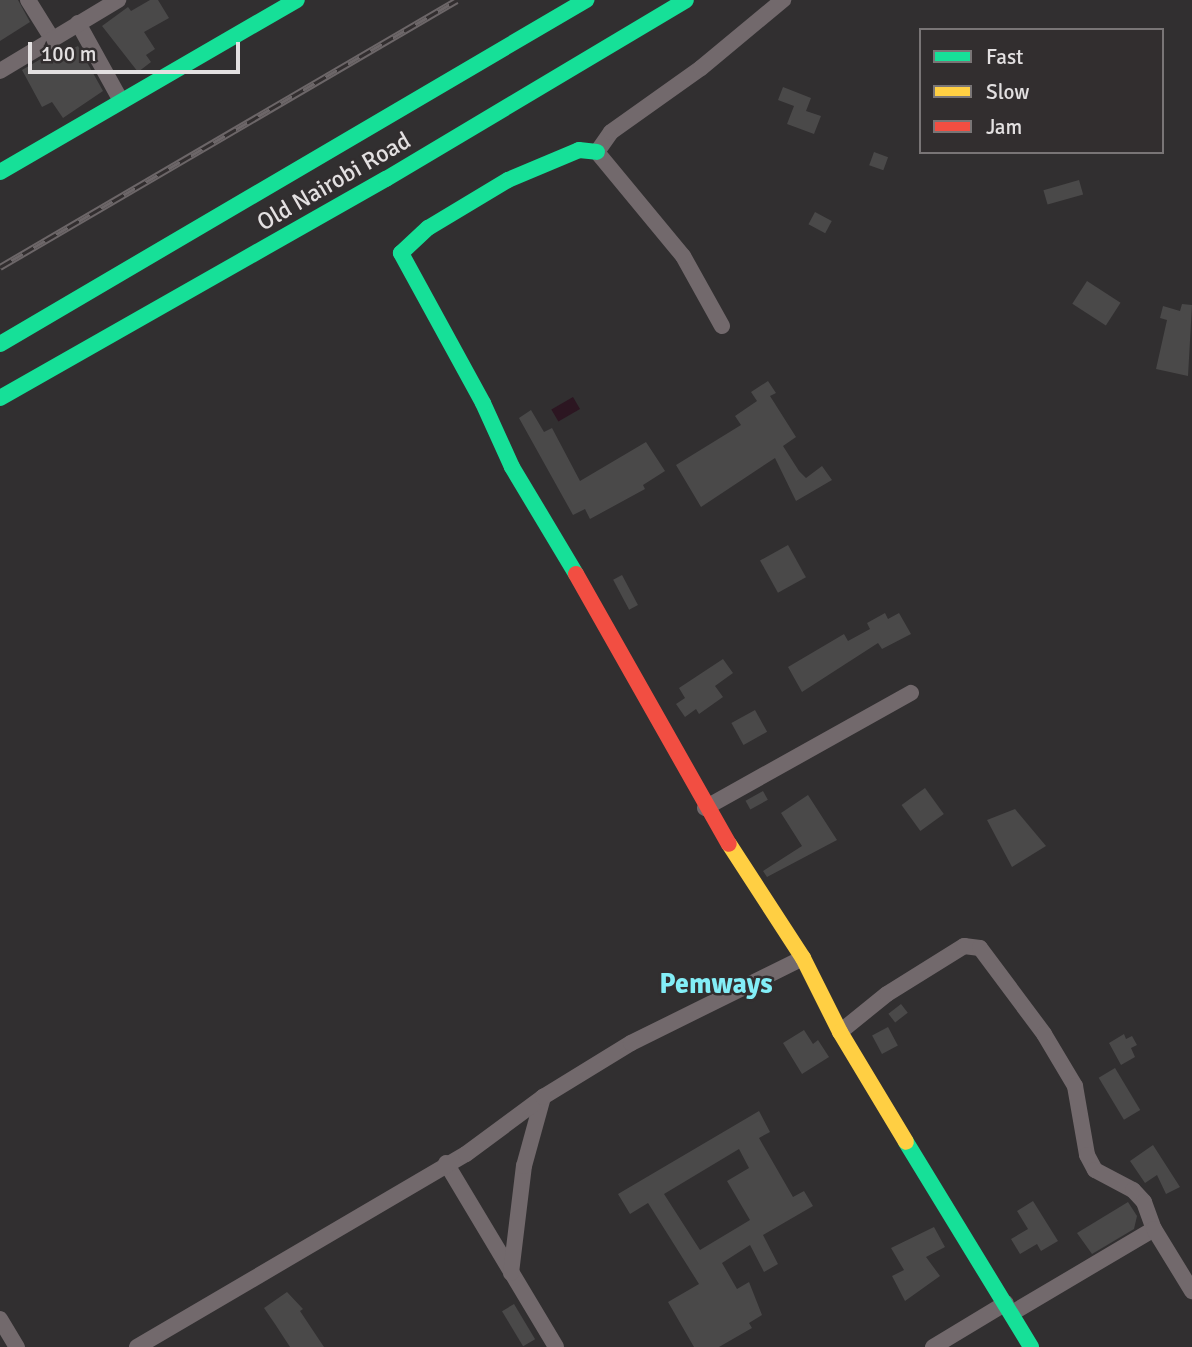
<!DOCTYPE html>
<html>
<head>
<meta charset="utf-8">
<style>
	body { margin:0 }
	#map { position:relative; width:1192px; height:1347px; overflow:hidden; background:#312f30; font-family:Signika,sans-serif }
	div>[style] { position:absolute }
	.water>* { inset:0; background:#2c1621; transform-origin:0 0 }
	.building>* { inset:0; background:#4a4949; transform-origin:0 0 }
	.street>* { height:16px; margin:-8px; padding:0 8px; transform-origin:8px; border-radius:8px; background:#72696c }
	.fast>* { height:16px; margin:-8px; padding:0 8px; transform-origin:8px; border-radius:8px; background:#16e098 }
	.slow>* { height:16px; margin:-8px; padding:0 8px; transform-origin:8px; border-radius:8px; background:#ffcf43 }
	.jam>* { height:16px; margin:-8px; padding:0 8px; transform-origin:8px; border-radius:8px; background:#f24e42 }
	.rail>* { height:7px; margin-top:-3.5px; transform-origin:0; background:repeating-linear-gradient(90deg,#322e2f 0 13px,#6c6668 0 26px); box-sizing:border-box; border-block:2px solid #6c6668 }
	span { translate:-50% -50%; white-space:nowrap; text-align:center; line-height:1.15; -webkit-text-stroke:5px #322e2f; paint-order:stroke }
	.street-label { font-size:24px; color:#e3e0e1 }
	.quarter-label { font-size:28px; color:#83eef7; font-weight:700 }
	.legend { position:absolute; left:919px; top:28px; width:245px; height:126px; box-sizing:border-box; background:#322e2f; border:2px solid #797576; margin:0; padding:9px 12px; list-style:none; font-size:21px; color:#e3e0e1 }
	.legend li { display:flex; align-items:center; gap:14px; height:35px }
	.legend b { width:35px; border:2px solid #797576 }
	.scale { position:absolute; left:28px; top:42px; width:212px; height:32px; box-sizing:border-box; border:4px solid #e3e0e1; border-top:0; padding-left:9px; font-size:21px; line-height:24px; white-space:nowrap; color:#e3e0e1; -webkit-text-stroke:5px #322e2f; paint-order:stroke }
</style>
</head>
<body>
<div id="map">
	<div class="water">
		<i style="left:573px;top:397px;width:14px;height:25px;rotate:60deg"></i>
	</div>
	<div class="building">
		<i style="clip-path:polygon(0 0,18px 0,30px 22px,0 41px)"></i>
		<i style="clip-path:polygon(150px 0,158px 0,169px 18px,144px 32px,155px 49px,146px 55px,151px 62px,138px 72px,102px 26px,128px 7px,131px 11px)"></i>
		<i style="clip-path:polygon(78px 46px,103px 91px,63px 118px,52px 102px,42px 107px,22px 70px,56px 50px,59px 55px)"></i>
		<i style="clip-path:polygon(783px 87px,811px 98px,806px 111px,821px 116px,814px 134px,787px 124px,794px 106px,778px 100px)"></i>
		<i style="left:874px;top:152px;width:15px;height:14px;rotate:20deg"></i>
		<i style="left:1079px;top:180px;width:15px;height:37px;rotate:74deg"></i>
		<i style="left:815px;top:212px;width:19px;height:14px;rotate:28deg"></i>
		<i style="left:1087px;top:281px;width:40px;height:27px;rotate:33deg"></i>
		<i style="clip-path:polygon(1182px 304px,1192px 305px,1188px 376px,1156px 369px,1167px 320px,1160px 318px,1163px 306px,1180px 311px)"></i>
		<i style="clip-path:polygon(768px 381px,776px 393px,770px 396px,796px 437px,783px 446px,799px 471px,806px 478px,822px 466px,832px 480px,796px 501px,775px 458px,701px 507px,676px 465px,741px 425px,735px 416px,757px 401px,751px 392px)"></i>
		<i style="clip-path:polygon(531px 410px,544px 432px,552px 428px,580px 481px,646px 442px,665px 471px,643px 485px,645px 489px,590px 519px,585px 509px,573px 515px,519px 418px)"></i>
		<i style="left:788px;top:545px;width:37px;height:32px;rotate:61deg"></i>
		<i style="left:622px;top:575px;width:34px;height:10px;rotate:62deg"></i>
		<i style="clip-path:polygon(885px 613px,888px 619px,899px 613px,911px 634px,882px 649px,878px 643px,802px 692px,788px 667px,844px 634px,848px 641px,870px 629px,867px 623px)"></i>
		<i style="clip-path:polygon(723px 659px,733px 673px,715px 686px,723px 697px,699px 714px,696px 709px,685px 717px,676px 704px,685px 698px,679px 688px)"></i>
		<i style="left:755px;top:710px;width:25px;height:27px;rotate:61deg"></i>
		<i style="left:925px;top:788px;width:32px;height:29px;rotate:54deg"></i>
		<i style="left:763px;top:791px;width:10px;height:20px;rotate:61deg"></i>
		<i style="clip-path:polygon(808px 795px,837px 840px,767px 877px,763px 871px,802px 846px,781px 813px)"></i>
		<i style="clip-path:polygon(1015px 809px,1046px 846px,1012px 867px,987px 820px)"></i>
		<i style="left:901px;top:1004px;width:11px;height:16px;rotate:52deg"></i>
		<i style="left:888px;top:1027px;width:21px;height:18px;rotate:62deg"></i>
		<i style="clip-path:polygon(804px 1030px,813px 1044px,818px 1040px,829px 1057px,802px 1074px,783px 1043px)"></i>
		<i style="clip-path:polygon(1124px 1034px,1126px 1039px,1132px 1036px,1137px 1045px,1131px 1048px,1135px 1057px,1121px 1065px,1109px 1043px)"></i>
		<i style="left:1115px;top:1068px;width:49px;height:19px;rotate:59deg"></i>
		<i style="clip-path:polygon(evenodd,759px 1111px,770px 1132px,759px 1138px,793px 1197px,804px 1191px,813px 1206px,763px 1235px,778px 1264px,764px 1272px,750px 1245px,722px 1263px,737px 1289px,749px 1282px,762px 1315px,749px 1323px,752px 1328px,719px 1347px,694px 1347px,668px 1302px,699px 1284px,648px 1203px,630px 1214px,618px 1194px,759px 1111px,739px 1149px,749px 1168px,727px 1181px,750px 1220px,700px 1250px,664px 1194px,739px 1149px)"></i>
		<i style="clip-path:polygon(1153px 1145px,1180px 1187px,1166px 1194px,1157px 1175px,1145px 1183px,1130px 1161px)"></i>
		<i style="clip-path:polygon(1033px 1201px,1058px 1241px,1041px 1251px,1037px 1244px,1020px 1254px,1011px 1239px,1028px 1229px,1017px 1211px)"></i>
		<i style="clip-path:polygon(1128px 1202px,1137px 1216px,1134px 1229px,1092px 1254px,1077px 1233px)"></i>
		<i style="clip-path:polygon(934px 1227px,945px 1247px,926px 1257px,940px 1276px,905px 1301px,892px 1276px,904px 1270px,891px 1248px)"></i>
		<i style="clip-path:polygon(287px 1292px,303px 1309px,300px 1311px,324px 1347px,290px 1347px,275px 1324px,264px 1308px)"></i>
		<i style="left:514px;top:1304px;width:41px;height:14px;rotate:59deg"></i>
	</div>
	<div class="street">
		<i style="left:28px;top:0;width:44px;rotate:58.1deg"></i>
		<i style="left:78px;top:23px;width:89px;rotate:61.1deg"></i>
		<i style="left:0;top:71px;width:138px;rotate:-31deg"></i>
		<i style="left:722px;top:326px;width:80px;rotate:-119.1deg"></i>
		<i style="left:683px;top:256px;width:135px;rotate:-129.6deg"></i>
		<i style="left:597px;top:152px;width:24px;rotate:-55deg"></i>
		<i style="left:611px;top:132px;width:110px;rotate:-35.4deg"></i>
		<i style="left:701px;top:68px;width:107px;rotate:-39.7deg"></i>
		<i style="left:705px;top:808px;width:236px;rotate:-29.2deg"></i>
		<i style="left:840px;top:1032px;width:60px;rotate:-39deg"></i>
		<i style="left:887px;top:994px;width:91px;rotate:-31.9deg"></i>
		<i style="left:964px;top:946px;width:16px;rotate:7deg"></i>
		<i style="left:980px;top:948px;width:107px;rotate:53.3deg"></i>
		<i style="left:1044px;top:1034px;width:61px;rotate:59.2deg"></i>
		<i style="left:1075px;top:1086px;width:70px;rotate:80.1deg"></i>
		<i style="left:1087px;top:1155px;width:17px;rotate:62deg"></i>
		<i style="left:1095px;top:1170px;width:43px;rotate:27.8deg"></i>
		<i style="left:1133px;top:1190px;width:16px;rotate:47deg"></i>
		<i style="left:1144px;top:1202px;width:29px;rotate:70deg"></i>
		<i style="left:446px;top:1163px;width:214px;rotate:59.1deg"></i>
		<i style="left:511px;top:1273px;width:108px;rotate:-83.1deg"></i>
		<i style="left:524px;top:1166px;width:72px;rotate:-74.6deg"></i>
		<i style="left:1012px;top:1313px;width:165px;rotate:-30.6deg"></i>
		<i style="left:1154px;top:1229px;width:73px;rotate:58.5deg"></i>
		<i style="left:0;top:1319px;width:33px;rotate:59deg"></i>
		<i style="left:137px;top:1347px;width:381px;rotate:-30.4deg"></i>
		<i style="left:466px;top:1154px;width:96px;rotate:-36.5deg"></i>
		<i style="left:543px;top:1097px;width:103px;rotate:-31.5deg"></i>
		<i style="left:631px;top:1043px;width:192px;rotate:-26.3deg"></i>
		<i style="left:933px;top:1347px;width:85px;rotate:-31.1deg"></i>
	</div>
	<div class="fast">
		<i style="left:0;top:172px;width:343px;rotate:-30.1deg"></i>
		<i style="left:0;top:344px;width:680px;rotate:-30.41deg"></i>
		<i style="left:0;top:398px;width:444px;rotate:-29.6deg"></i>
		<i style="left:386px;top:179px;width:349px;rotate:-30.8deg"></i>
		<i style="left:576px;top:574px;width:125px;rotate:-120.9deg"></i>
		<i style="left:512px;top:467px;width:70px;rotate:-114.4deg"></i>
		<i style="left:483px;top:403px;width:171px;rotate:-118.7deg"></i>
		<i style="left:401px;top:253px;width:37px;rotate:-43deg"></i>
		<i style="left:428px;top:228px;width:93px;rotate:-31deg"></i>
		<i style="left:508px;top:180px;width:77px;rotate:-22.9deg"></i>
		<i style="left:579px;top:150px;width:18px;rotate:6deg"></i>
		<i style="left:906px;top:1142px;width:240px;rotate:58.6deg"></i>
	</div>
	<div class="slow">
		<i style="left:729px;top:844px;width:136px;rotate:57deg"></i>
		<i style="left:803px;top:958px;width:83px;rotate:63.4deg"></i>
		<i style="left:840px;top:1032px;width:128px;rotate:59deg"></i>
	</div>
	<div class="jam">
		<i style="left:576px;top:574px;width:310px;rotate:60.5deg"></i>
	</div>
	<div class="rail">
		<i style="left:0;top:267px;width:529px;rotate:-30.3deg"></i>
	</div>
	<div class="street-label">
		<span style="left:334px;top:182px;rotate:-30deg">Old Nairobi Road</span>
	</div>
	<div class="quarter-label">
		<span style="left:716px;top:984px">Pemways</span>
	</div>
	<ul class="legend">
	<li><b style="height:9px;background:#16e098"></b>Fast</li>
	<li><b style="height:9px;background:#ffcf43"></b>Slow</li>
	<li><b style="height:9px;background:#f24e42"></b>Jam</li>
	</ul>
	<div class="scale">100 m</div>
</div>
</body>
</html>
